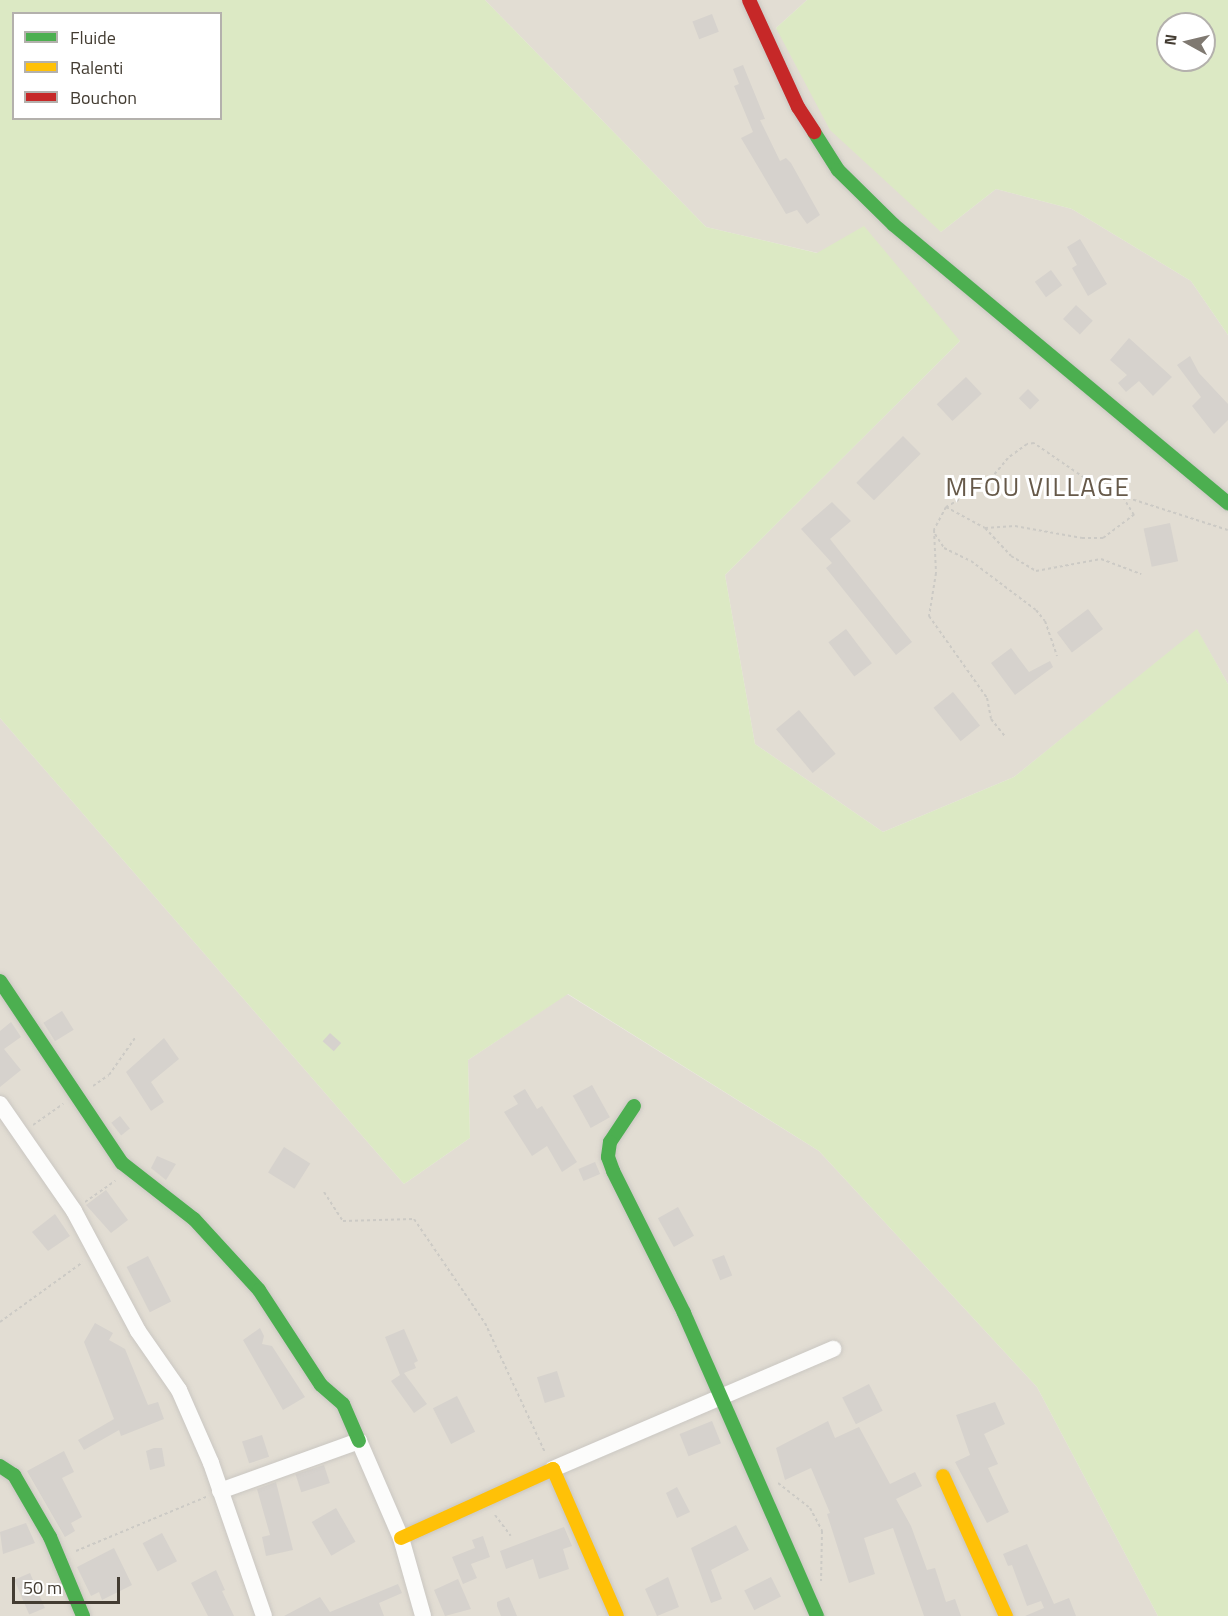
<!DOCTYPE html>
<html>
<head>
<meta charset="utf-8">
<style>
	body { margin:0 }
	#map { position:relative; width:1228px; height:1616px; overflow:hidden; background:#eeebe6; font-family:"Titillium Web",sans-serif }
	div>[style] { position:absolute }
	.residential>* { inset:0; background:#e2ddd3 }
	.green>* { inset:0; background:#dce9c4 }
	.building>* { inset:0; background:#d6d2cd; transform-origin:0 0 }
	.path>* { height:2px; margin-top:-1px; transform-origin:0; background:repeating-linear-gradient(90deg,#cccac5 0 3px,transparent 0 6px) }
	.roads { filter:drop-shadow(0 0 2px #cac7c2) drop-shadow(0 0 2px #cac7c2) }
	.street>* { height:16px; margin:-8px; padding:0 8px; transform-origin:8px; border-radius:8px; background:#fcfcfb }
	.fast>* { height:14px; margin:-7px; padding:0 7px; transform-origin:7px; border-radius:7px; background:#4caf50 }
	.slow>* { height:14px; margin:-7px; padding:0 7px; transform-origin:7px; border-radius:7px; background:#ffc107 }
	.jam>* { height:14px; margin:-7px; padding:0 7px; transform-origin:7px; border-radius:7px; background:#c62828 }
	span { translate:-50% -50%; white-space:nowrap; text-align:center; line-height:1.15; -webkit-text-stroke:6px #fff; paint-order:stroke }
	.quarter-label { font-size:26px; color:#665949; letter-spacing:1.5px }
	.legend { position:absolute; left:12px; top:12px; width:210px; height:108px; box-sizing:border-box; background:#fff; border:2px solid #b4b1ad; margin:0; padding:8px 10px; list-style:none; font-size:18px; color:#433c32 }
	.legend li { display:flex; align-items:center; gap:12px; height:30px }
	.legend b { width:30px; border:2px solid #b4b1ad }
	.north { position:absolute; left:1156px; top:12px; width:60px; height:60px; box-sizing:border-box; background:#fff; border:2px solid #b4b1ad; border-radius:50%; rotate:278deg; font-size:16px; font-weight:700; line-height:24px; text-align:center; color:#433c32 }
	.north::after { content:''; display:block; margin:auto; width:21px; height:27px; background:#7f7971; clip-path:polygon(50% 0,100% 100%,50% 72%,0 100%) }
	.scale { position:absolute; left:12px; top:1577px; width:108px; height:27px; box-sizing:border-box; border:3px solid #433c32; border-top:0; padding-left:8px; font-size:18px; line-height:21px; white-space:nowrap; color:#433c32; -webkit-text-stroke:4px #fff; paint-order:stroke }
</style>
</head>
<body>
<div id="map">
	<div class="residential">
		<i style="clip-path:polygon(485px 0,807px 0,776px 28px,941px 232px,996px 189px,1072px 209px,1191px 281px,1228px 335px,1228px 684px,1197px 630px,1014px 777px,883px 832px,755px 744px,725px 575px,960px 341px,818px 253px,706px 227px)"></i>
		<i style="clip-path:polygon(0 718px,404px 1184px,470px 1138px,468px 1060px,567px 994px,819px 1151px,1037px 1387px,1158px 1616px,0 1616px)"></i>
	</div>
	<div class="green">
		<i style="clip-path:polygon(evenodd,0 0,485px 0,706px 227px,817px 253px,864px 226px,960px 341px,725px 575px,755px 744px,883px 832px,1014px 777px,1197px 629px,1228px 684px,1228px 1616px,1158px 1616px,1037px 1387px,819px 1151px,568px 994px,468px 1060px,470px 1138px,404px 1184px,0 718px,0 0,14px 14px,220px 14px,220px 118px,14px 118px,14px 14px)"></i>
		<i style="clip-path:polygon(evenodd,807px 0,1228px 0,1228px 335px,1191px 281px,1072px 209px,996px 189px,941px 232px,830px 130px,776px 28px,807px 0,1168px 24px,1204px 24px,1204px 60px,1168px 60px,1168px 24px)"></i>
	</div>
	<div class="building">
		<i style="left:712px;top:14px;width:19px;height:21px;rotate:69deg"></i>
		<i style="clip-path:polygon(743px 65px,765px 119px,760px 120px,780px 161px,786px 158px,791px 163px,820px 215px,807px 224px,797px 210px,786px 214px,741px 138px,753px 132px,734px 86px,739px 84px,733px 69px)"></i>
		<i style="clip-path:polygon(1080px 239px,1107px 284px,1088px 296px,1072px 268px,1077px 265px,1067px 247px)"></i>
		<i style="left:1051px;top:270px;width:19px;height:20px;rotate:54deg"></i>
		<i style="left:1076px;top:305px;width:23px;height:19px;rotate:43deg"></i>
		<i style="clip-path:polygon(1129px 338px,1172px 377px,1153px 396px,1139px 381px,1126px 392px,1118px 383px,1127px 375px,1110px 360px)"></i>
		<i style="clip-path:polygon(1190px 356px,1199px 373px,1228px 404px,1228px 420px,1214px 434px,1192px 406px,1201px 397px,1177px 365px)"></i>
		<i style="left:966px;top:377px;width:23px;height:40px;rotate:47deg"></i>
		<i style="left:1028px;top:389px;width:16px;height:13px;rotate:45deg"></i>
		<i style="left:903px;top:436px;width:25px;height:66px;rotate:45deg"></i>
		<i style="clip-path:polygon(832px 502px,851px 521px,830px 539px,912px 642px,896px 655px,826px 568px,832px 563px,801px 529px)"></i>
		<i style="left:1170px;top:523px;width:39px;height:27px;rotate:78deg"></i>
		<i style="left:1088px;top:609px;width:25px;height:39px;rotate:53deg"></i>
		<i style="left:846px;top:629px;width:43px;height:22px;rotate:53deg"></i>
		<i style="clip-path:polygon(1011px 648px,1029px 672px,1050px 661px,1053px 667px,1015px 695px,991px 663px)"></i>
		<i style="left:953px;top:692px;width:43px;height:25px;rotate:51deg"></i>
		<i style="left:799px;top:710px;width:57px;height:30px;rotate:50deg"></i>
		<i style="left:62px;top:1011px;width:22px;height:22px;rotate:58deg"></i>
		<i style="clip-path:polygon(11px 1022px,21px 1037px,4px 1049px,21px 1070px,0 1087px,0 1031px)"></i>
		<i style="left:330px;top:1033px;width:15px;height:11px;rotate:42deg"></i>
		<i style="clip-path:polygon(164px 1038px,179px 1059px,151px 1082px,164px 1102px,151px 1111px,126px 1072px)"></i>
		<i style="left:592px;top:1085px;width:37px;height:22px;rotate:61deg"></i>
		<i style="clip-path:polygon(525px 1089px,537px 1109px,542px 1106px,577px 1162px,562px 1172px,547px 1146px,532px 1156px,504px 1112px,518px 1104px,513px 1096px)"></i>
		<i style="left:120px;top:1116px;width:16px;height:11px;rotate:52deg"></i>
		<i style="left:284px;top:1147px;width:31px;height:30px;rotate:32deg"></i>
		<i style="clip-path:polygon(157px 1156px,176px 1164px,166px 1180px,151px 1168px)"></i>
		<i style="left:595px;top:1162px;width:13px;height:18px;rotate:67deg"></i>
		<i style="clip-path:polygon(106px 1190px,128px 1220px,111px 1233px,86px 1205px)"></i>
		<i style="left:678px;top:1207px;width:33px;height:23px;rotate:61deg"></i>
		<i style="clip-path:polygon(55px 1214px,70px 1236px,48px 1251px,32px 1232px)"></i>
		<i style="left:724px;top:1255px;width:22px;height:13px;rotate:68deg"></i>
		<i style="left:148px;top:1256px;width:51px;height:24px;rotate:63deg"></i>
		<i style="clip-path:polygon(95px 1323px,113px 1333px,109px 1340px,125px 1349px,148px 1405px,158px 1402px,164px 1419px,121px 1436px,119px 1430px,84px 1450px,78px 1440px,114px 1419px,84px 1342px)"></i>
		<i style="clip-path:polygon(260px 1328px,264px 1336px,262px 1344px,272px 1346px,305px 1397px,283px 1410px,243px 1340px)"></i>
		<i style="clip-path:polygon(404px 1329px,418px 1361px,414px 1363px,416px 1368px,404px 1373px,427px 1404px,414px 1413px,391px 1381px,400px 1375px,385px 1337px)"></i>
		<i style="left:557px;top:1371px;width:27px;height:21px;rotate:73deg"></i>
		<i style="left:869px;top:1384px;width:30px;height:30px;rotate:63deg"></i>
		<i style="left:457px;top:1396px;width:40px;height:27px;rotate:63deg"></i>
		<i style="clip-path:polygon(995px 1402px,1005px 1424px,984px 1434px,998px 1464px,988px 1468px,1009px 1512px,987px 1523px,955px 1462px,970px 1455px,956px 1415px)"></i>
		<i style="left:712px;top:1421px;width:24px;height:35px;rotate:68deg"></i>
		<i style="clip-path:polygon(828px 1421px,835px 1438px,859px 1427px,890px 1484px,915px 1472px,922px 1486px,896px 1499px,911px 1526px,927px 1570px,935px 1568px,946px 1602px,955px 1599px,961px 1616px,924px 1616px,893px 1528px,864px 1538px,875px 1574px,849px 1583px,827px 1514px,830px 1513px,811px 1468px,785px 1480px,776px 1448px)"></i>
		<i style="left:262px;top:1435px;width:23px;height:21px;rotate:72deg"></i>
		<i style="clip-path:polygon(154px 1448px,162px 1448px,165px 1466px,150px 1470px,146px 1451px)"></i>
		<i style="clip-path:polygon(64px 1451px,74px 1472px,62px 1478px,82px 1517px,71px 1523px,75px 1531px,65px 1537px,27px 1471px)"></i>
		<i style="left:324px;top:1465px;width:19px;height:30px;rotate:72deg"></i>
		<i style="clip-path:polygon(276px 1482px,293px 1550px,266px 1556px,262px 1537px,270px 1535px,257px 1489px)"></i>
		<i style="clip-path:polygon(677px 1487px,690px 1512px,677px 1518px,666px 1493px)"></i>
		<i style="left:336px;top:1508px;width:39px;height:28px;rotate:60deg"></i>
		<i style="clip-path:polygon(26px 1523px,35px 1543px,3px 1554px,0 1532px)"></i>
		<i style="clip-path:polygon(736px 1525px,749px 1550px,711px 1570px,722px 1599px,711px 1603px,691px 1548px)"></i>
		<i style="clip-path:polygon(564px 1527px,572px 1546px,563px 1549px,569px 1569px,539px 1579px,533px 1559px,506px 1569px,500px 1551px)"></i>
		<i style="left:162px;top:1533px;width:32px;height:22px;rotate:62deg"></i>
		<i style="clip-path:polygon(483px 1536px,490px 1557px,471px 1564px,477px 1578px,463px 1584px,452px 1557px,475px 1548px,472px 1540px)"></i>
		<i style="clip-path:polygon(1027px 1544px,1054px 1604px,1069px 1598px,1076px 1616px,1025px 1616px,1044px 1608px,1041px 1601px,1027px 1606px,1012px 1565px,1008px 1566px,1003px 1554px)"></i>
		<i style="clip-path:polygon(114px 1548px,132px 1585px,102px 1600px,99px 1592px,91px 1596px,77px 1567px)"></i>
		<i style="clip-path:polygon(216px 1570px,225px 1590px,222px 1591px,234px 1616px,208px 1616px,191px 1583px)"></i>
		<i style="left:30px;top:1573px;width:38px;height:17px;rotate:67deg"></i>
		<i style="clip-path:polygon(668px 1577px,679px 1607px,657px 1616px,645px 1589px)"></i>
		<i style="left:771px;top:1577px;width:22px;height:30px;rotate:63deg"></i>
		<i style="clip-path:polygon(458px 1579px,471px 1609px,445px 1616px,434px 1590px)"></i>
		<i style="clip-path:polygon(398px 1584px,402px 1593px,379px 1603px,384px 1616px,284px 1616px,320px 1597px,330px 1612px)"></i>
		<i style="clip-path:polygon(509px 1597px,517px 1616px,501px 1616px,497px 1606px,497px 1602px)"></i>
	</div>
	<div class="path">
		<i style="left:1122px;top:496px;width:111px;rotate:17.8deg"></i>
		<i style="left:946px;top:507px;width:44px;rotate:28.3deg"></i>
		<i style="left:985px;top:528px;width:30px;rotate:-4deg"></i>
		<i style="left:1015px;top:526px;width:68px;rotate:10.2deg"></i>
		<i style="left:1082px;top:538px;width:21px"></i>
		<i style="left:1103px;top:538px;width:39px;rotate:-37deg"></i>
		<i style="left:1134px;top:515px;width:22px;rotate:-122deg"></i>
		<i style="left:1122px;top:496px;width:36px;rotate:-156deg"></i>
		<i style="left:1089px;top:481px;width:67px;rotate:-145.4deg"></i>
		<i style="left:1034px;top:443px;width:7px;rotate:172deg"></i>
		<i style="left:1027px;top:444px;width:24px;rotate:144deg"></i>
		<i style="left:1008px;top:458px;width:35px;rotate:130deg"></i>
		<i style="left:985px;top:485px;width:45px;rotate:150.6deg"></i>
		<i style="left:946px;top:507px;width:26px;rotate:118deg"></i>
		<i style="left:934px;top:530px;width:43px;rotate:87.3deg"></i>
		<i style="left:936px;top:573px;width:44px;rotate:99.2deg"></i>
		<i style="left:929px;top:616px;width:100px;rotate:54.7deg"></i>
		<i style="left:987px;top:698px;width:21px;rotate:79deg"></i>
		<i style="left:991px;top:719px;width:22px;rotate:51deg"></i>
		<i style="left:985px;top:528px;width:38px;rotate:47deg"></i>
		<i style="left:1011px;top:556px;width:29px;rotate:31deg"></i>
		<i style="left:1036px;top:571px;width:66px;rotate:-10.5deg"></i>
		<i style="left:1101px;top:559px;width:43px;rotate:20.6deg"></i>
		<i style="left:935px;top:534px;width:17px;rotate:57deg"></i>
		<i style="left:944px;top:548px;width:30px;rotate:26deg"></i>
		<i style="left:971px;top:561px;width:81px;rotate:37deg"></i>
		<i style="left:1036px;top:610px;width:14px;rotate:51deg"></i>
		<i style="left:1045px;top:621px;width:37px;rotate:71deg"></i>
		<i style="left:93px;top:1086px;width:19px;rotate:-35deg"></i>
		<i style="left:109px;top:1075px;width:45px;rotate:-54.9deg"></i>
		<i style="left:33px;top:1125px;width:37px;rotate:-35deg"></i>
		<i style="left:324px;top:1192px;width:35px;rotate:57deg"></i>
		<i style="left:343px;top:1221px;width:71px;rotate:-1.6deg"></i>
		<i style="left:414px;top:1219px;width:126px;rotate:55.7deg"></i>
		<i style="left:485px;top:1323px;width:142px;rotate:65.1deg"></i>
		<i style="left:85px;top:1202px;width:37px;rotate:-35deg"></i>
		<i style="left:0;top:1322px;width:102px;rotate:-35.9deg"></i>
		<i style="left:778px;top:1483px;width:41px;rotate:38deg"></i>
		<i style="left:810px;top:1508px;width:26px;rotate:62deg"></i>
		<i style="left:822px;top:1531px;width:50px;rotate:91.1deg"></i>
		<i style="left:495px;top:1515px;width:26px;rotate:53deg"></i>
		<i style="left:76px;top:1551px;width:141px;rotate:-22.6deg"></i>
	</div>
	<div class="roads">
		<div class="street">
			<i style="left:0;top:1104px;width:130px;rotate:55.3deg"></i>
			<i style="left:74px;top:1211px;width:136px;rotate:61.9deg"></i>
			<i style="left:138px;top:1331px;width:72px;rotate:55.2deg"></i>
			<i style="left:179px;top:1390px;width:80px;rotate:66.3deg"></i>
			<i style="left:211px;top:1463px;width:162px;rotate:70.9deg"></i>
			<i style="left:553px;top:1469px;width:305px;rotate:-23.2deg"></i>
			<i style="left:220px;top:1491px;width:148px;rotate:-19.8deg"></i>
			<i style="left:359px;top:1441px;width:106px;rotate:66.6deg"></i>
			<i style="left:401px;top:1538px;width:81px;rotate:74.2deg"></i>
		</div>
		<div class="fast">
			<i style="left:814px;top:132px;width:45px;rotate:57.7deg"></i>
			<i style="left:838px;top:170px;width:78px;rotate:44.5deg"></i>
			<i style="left:894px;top:225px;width:435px;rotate:39.8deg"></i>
			<i style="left:0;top:981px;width:219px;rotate:56.2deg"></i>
			<i style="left:122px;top:1163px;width:91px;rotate:37.9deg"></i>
			<i style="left:194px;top:1219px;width:96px;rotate:47.5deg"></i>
			<i style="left:259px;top:1290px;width:113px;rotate:56.9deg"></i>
			<i style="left:321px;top:1385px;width:29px;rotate:41deg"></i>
			<i style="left:343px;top:1404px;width:40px;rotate:66.6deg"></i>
			<i style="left:634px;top:1106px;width:43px;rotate:123.7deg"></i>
			<i style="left:610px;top:1142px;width:15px;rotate:98deg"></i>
			<i style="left:608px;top:1157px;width:15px;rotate:70deg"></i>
			<i style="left:613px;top:1171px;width:159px;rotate:63.4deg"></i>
			<i style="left:684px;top:1313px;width:331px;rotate:66.3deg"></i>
			<i style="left:0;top:1466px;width:17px;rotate:33deg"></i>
			<i style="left:14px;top:1475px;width:72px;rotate:59.9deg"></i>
			<i style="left:50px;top:1537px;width:86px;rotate:67.3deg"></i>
		</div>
		<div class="slow">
			<i style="left:943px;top:1476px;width:154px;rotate:65.8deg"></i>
			<i style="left:401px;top:1538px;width:167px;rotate:-24.4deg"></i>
			<i style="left:553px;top:1469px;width:160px;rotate:66.5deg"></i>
		</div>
		<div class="jam">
			<i style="left:749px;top:0;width:118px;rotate:65.4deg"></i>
			<i style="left:798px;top:107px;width:30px;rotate:57deg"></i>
		</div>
	</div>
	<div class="quarter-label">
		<span style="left:1038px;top:487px">MFOU VILLAGE</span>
	</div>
	<ul class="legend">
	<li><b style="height:8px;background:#4caf50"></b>Fluide</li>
	<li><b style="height:8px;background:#ffc107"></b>Ralenti</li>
	<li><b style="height:8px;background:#c62828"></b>Bouchon</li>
	</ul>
	<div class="north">N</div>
	<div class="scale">50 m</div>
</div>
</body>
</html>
